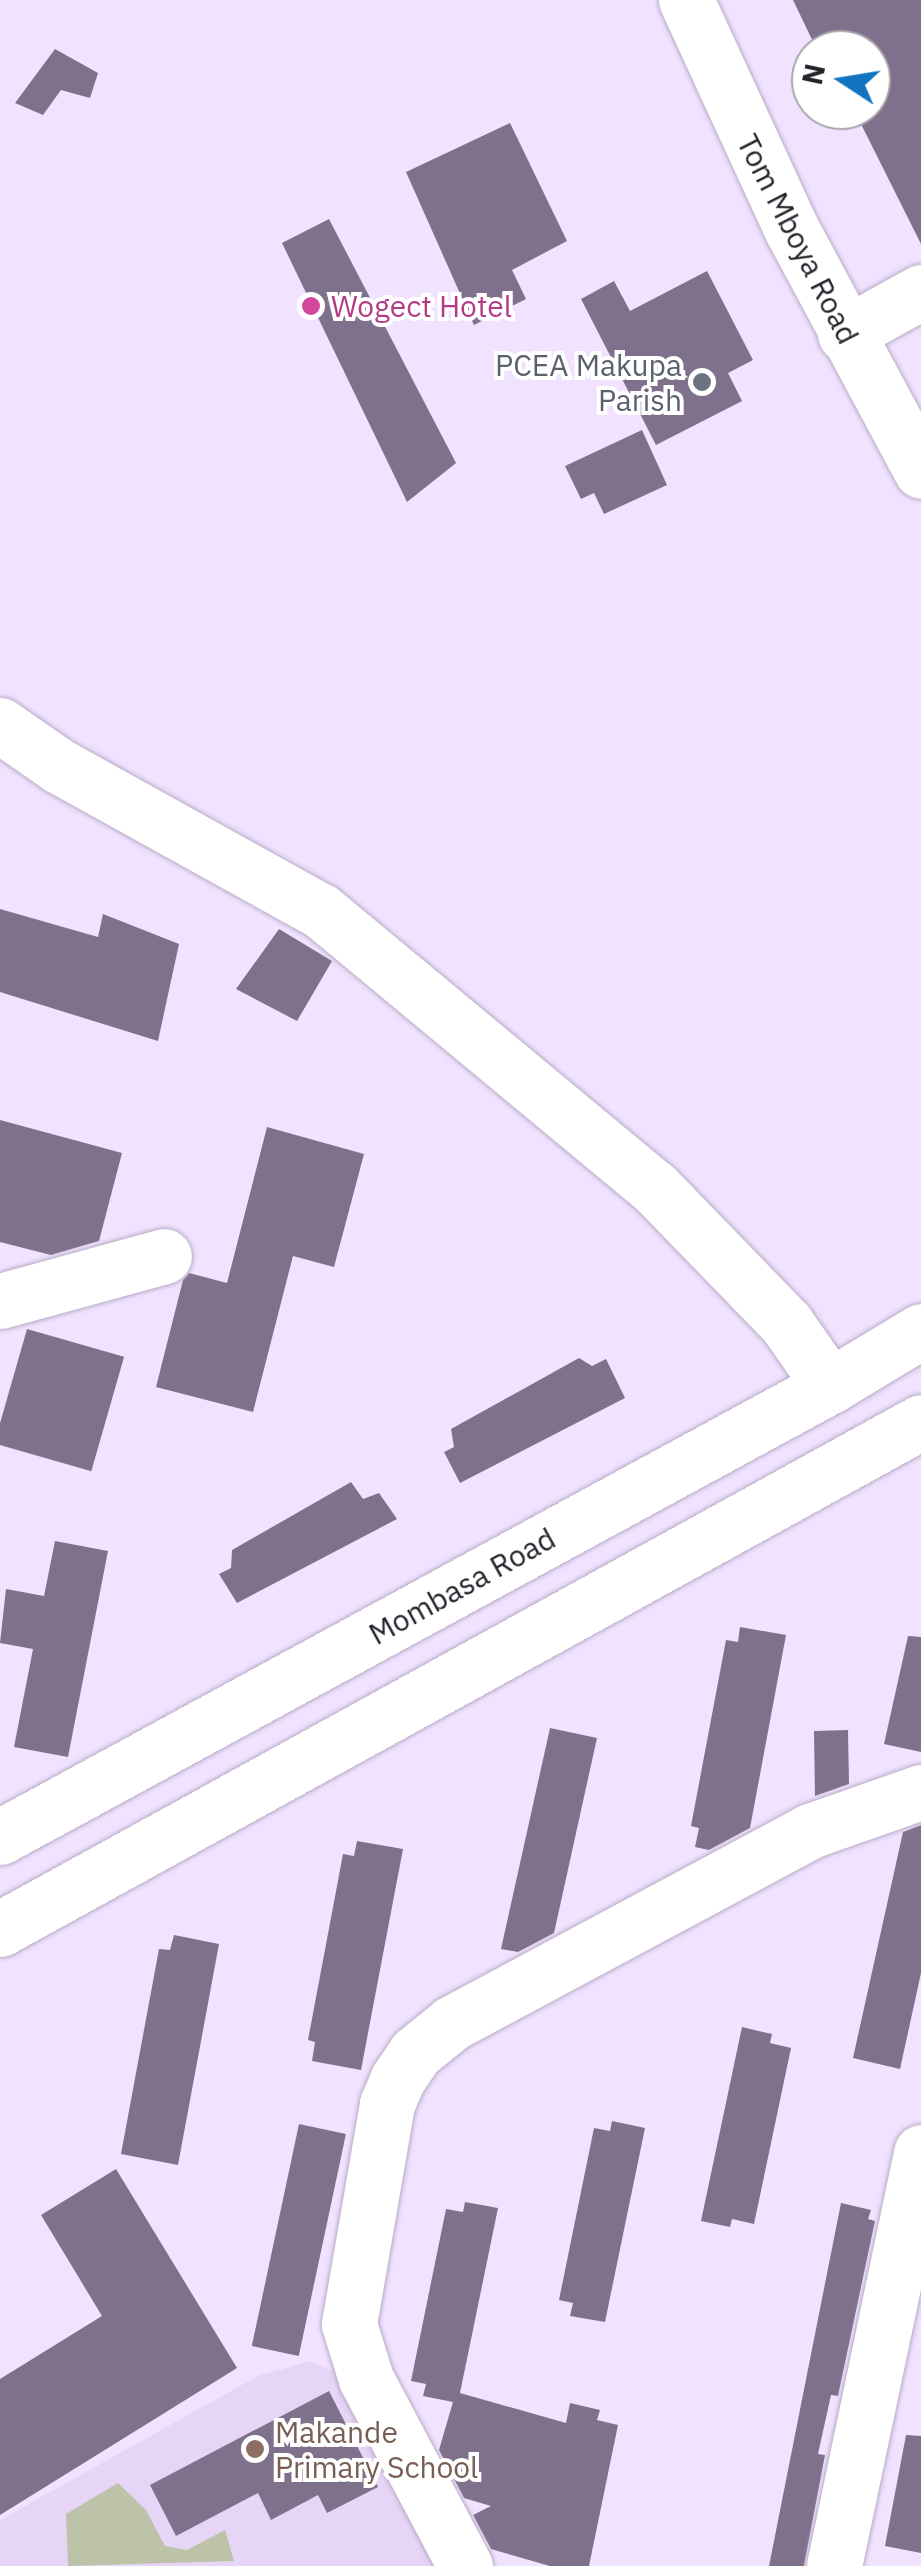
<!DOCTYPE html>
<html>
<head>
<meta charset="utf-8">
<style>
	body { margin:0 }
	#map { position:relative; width:921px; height:2566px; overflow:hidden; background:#f1e3ff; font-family:"IBM Plex Sans",sans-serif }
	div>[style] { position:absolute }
	.built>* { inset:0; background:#e7d5f7 }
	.green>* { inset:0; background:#bcc3a8 }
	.building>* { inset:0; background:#7f718b; transform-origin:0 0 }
	.roads { filter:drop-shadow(0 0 2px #b8abc5) drop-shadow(0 0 2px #b8abc5) }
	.minor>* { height:55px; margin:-27.5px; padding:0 27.5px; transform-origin:27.5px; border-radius:27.5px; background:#fff }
	.major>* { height:55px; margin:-27.5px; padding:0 27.5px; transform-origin:27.5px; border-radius:27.5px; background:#fff }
	.highway>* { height:55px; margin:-27.5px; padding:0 27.5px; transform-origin:27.5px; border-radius:27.5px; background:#fff }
	.dots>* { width:28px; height:28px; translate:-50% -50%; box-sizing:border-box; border:5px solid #fff; border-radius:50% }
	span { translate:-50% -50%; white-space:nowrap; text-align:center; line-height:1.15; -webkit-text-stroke:8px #fff; paint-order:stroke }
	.street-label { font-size:30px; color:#26212b }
	.hotel-label { font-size:30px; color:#b23c85 }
	.left { translate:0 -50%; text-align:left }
	.worship-label { font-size:30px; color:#5b616d }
	.right { translate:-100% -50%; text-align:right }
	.education-label { font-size:30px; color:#785e54 }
	.north { position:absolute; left:791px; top:30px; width:100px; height:100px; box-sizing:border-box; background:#fff; border:2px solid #a8a6aa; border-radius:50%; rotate:282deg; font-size:28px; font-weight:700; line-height:40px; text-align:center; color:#26212b }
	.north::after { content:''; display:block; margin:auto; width:35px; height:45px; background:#1174c0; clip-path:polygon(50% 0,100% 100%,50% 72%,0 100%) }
</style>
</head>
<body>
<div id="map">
	<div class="built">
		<i style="clip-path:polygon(310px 2361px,345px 2377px,442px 2566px,0 2566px,0 2520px,258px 2376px)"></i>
	</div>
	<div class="green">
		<i style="clip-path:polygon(118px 2483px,146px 2510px,165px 2546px,187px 2550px,225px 2530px,234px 2561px,68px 2566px,66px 2514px)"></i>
	</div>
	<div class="building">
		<i style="clip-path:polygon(793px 0,921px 0,921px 244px,854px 110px,871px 110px,871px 50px,817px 50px)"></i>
		<i style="clip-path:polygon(55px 49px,98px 73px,90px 98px,61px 90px,43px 115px,15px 103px)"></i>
		<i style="clip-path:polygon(510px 123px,567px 241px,512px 270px,526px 299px,474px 325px,406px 172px)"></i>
		<i style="clip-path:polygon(329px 219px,456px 463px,407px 502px,282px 243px)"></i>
		<i style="clip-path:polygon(707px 271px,753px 360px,728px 373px,742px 401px,656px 445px,581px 299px,614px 281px,630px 311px)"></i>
		<i style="clip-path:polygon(642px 430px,667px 485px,604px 514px,594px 493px,581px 499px,565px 466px)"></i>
		<i style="clip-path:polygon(0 909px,98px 937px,103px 914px,179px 944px,158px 1041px,0 992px)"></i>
		<i style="clip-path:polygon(279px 929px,332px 961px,297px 1021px,236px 989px)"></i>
		<i style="clip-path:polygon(0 1120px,122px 1153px,99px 1241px,51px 1255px,0 1242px)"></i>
		<i style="clip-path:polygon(267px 1127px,364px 1154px,334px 1267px,293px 1256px,253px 1412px,156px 1387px,183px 1280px,189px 1273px,227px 1283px)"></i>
		<i style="left:27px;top:1329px;width:101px;height:119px;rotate:16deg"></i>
		<i style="clip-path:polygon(579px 1358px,592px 1366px,606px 1359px,625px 1398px,460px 1483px,444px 1452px,454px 1447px,451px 1429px)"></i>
		<i style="clip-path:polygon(351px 1482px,363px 1499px,379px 1493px,397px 1519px,237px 1603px,219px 1574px,231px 1568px,232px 1550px)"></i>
		<i style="clip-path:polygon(55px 1541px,108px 1551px,68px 1757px,14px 1747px,33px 1649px,0 1643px,6px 1589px,44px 1596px)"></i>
		<i style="clip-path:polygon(740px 1627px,786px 1635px,750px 1828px,709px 1850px,695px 1847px,699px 1828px,691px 1826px,726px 1640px,738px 1642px)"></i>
		<i style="clip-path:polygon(908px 1636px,921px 1637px,921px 1752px,884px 1744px)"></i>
		<i style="clip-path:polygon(550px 1728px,597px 1738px,554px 1933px,518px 1952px,501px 1949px)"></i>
		<i style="clip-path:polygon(848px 1730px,849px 1784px,815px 1796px,814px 1731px)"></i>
		<i style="clip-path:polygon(921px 1825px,921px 1973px,900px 2069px,853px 2058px,903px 1832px)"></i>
		<i style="clip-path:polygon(357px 1841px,403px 1849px,361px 2070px,312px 2061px,315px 2042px,308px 2040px,343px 1854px,354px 1856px)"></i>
		<i style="clip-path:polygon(174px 1935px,219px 1944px,178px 2165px,121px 2154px,159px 1949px,170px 1950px)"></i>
		<i style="clip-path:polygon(742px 2027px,772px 2034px,770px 2043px,791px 2048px,754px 2224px,732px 2219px,730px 2227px,701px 2221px)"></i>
		<i style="clip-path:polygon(612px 2121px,645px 2128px,605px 2322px,570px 2316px,573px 2303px,559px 2300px,594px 2128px,610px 2131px)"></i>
		<i style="left:299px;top:2124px;width:48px;height:227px;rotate:12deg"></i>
		<i style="clip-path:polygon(116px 2169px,237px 2368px,0 2515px,0 2379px,102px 2316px,41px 2215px)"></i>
		<i style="clip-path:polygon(465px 2202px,498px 2208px,460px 2393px,566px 2423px,570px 2403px,600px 2410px,597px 2420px,618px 2425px,589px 2566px,550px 2566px,491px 2549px,473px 2515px,491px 2506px,464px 2498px,439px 2450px,453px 2402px,423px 2396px,426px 2384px,411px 2381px,446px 2209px,463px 2212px)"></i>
		<i style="clip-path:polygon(841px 2203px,871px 2210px,868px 2219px,875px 2221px,838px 2396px,831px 2395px,818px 2454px,825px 2455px,804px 2566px,769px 2566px)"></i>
		<i style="clip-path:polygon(329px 2391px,378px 2487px,327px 2513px,318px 2495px,271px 2520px,258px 2493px,176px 2536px,150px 2485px)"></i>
		<i style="clip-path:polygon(906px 2435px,921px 2436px,921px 2553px,885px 2546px)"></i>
	</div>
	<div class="roads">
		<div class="minor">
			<i style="left:845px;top:334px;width:87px;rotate:-28.9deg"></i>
			<i style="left:0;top:725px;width:72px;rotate:34.8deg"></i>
			<i style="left:59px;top:766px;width:299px;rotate:29deg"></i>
			<i style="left:321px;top:911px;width:433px;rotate:39.7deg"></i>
			<i style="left:654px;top:1187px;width:190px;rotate:45.9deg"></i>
			<i style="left:786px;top:1323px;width:77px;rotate:55.1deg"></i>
			<i style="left:0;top:1301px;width:170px;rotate:-15.3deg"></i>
			<i style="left:465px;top:2566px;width:212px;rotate:-117.9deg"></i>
			<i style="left:366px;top:2379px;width:58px;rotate:-107.2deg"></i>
			<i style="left:349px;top:2324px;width:223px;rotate:-80.2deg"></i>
			<i style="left:387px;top:2104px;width:26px;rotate:-67deg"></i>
			<i style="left:397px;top:2080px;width:32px;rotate:-56deg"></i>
			<i style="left:415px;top:2053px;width:48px;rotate:-39deg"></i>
			<i style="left:452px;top:2023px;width:406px;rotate:-28.2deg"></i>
			<i style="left:810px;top:1831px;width:118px;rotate:-19.4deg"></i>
			<i style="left:834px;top:2566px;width:423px;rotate:-78.1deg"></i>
		</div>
		<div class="major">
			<i style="left:686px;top:0;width:253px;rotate:65.3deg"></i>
			<i style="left:792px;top:230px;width:273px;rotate:61.8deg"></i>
		</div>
		<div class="highway">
			<i style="left:0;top:1837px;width:945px;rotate:-28.52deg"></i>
			<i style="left:830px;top:1386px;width:106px;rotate:-31.1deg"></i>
			<i style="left:0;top:1929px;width:1051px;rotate:-28.83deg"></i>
		</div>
	</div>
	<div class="dots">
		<i style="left:311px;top:306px;background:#d1479c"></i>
		<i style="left:702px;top:382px;background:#6b7280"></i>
		<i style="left:255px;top:2449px;background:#8d6e63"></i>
	</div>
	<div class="street-label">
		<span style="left:798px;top:239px;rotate:63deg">Tom Mboya Road</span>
		<span style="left:462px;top:1586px;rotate:-29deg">Mombasa Road</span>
	</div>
	<div class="hotel-label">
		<span class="left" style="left:331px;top:306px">Wogect Hotel</span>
	</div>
	<div class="worship-label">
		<span class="right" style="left:682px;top:382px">PCEA Makupa<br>Parish</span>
	</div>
	<div class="education-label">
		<span class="left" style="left:275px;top:2449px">Makande<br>Primary School</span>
	</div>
	<div class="north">N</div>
</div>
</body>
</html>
